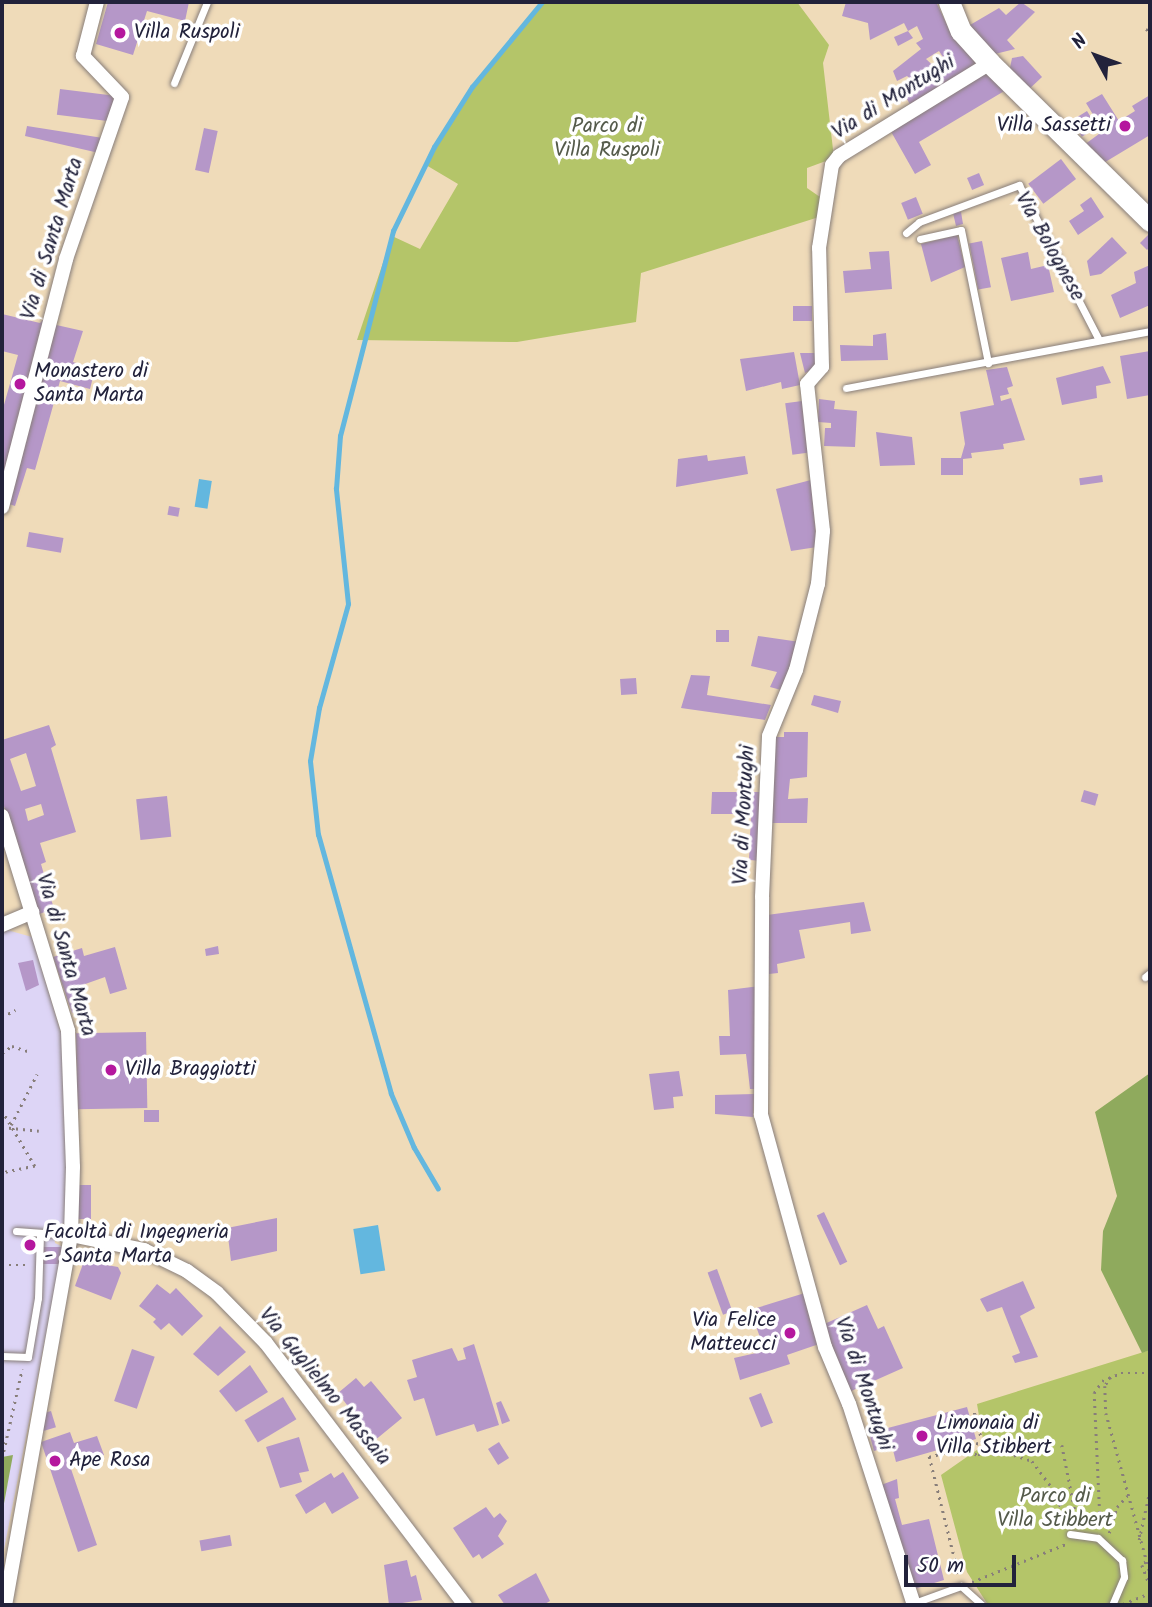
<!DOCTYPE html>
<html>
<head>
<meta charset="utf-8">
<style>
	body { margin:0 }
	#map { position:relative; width:1152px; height:1607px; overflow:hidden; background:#efdbb9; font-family:Kalam,sans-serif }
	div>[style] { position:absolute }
	.built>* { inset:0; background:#ddd5f6 }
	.green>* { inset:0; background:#b4c569 }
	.forest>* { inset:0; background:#8faa5d }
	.water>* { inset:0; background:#63b7df; transform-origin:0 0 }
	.stream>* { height:4.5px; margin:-2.25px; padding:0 2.25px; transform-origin:2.25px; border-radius:2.25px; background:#63b7df }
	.building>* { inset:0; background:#b597c8; transform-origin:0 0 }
	.path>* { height:2.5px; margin-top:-1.25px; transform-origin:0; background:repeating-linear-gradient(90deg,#887e7a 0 2px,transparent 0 7px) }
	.roads { filter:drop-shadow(0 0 2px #887e7a) drop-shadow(0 0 2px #887e7a) }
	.service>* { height:7px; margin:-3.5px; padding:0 3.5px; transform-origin:3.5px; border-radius:3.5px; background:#fff }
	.minor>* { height:14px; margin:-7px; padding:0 7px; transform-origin:7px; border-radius:7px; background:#fff }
	.primary>* { height:21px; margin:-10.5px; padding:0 10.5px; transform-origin:10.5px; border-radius:10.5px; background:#fff }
	.dots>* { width:19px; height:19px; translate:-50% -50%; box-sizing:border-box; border:4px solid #fff; border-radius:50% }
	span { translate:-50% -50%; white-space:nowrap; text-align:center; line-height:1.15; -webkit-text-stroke:7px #fff; paint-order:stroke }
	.poi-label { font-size:21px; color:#22223b }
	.left { translate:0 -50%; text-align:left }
	.right { translate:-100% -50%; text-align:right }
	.street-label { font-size:21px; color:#22223b }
	.park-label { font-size:21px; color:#555b4b }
	.frame { position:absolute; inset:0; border:4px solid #22223b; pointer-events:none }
	.north { position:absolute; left:1061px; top:21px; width:70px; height:70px; -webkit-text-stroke:5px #fff; paint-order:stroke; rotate:311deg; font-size:19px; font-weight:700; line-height:28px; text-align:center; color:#22223b }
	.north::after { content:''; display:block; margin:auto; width:24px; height:32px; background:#22223b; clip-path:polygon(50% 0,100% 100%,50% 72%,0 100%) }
	.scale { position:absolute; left:904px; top:1555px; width:112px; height:32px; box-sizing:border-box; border:4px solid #22223b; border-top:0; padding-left:9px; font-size:21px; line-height:24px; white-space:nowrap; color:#22223b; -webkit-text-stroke:5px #fff; paint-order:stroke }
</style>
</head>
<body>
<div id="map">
	<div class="built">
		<i style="clip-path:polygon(7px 930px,32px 937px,66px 1049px,68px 1105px,65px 1223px,57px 1225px,54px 1234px,55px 1243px,63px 1247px,2px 1560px,2px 933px)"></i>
	</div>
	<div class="green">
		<i style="clip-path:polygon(545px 2px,797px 2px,829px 45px,823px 63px,834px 158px,807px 168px,807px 188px,820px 197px,819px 217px,641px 273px,636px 322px,517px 342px,357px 340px,392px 236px,420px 249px,458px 184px,426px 165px,475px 84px)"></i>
		<i style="clip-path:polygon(1150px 1350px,1150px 1605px,988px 1605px,967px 1572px,941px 1475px,984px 1445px,977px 1404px)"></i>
	</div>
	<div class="forest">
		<i style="clip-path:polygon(1150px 1073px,1150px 1350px,1142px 1353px,1101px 1270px,1103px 1231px,1117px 1196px,1095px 1112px)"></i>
		<i style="clip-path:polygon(13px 1455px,2px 1514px,2px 1457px)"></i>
	</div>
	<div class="water">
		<i style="left:199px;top:479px;width:13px;height:28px;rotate:9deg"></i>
		<i style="left:378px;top:1225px;width:46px;height:25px;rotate:81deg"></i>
	</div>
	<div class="stream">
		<i style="left:438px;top:1189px;width:48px;rotate:-120.3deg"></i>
		<i style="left:414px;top:1148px;width:59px;rotate:-113.1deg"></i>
		<i style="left:391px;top:1094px;width:269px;rotate:-105.7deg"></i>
		<i style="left:318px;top:835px;width:74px;rotate:-96.2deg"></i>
		<i style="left:310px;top:761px;width:54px;rotate:-80.4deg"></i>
		<i style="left:319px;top:708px;width:108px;rotate:-74.4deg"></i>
		<i style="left:348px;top:604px;width:116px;rotate:-96deg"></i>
		<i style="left:336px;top:489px;width:53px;rotate:-85.7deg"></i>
		<i style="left:340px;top:436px;width:212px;rotate:-75.5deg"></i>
		<i style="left:393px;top:231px;width:93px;rotate:-64deg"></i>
		<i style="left:434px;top:147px;width:71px;rotate:-57.7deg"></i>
		<i style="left:472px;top:87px;width:110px;rotate:-50.5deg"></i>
	</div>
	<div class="building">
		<i style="clip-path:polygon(108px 2px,189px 2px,185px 21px,147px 11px,133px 55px,96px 44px)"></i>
		<i style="clip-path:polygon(evenodd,846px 2px,936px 2px,951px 33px,980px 68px,912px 108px,903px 92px,916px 84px,907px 76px,897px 81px,893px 71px,921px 49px,916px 43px,923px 39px,917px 26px,908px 31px,904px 23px,870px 40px,868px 23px,842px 16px,846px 2px,939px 51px,950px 68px,941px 73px,926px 59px,939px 51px)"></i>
		<i style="clip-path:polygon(1021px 2px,1035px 12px,1007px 40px,1015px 49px,991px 55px,970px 25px,999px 8px,1006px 15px)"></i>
		<i style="clip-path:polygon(908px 31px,913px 38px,898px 46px,894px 37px)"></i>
		<i style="clip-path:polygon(1023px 56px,1042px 77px,1026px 92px,1009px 73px,1012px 58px)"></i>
		<i style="clip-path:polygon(989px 68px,1006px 90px,919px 142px,931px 165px,915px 174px,889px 128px)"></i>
		<i style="left:60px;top:89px;width:57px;height:26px;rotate:7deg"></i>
		<i style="clip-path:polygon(1102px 94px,1119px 121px,1135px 111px,1132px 106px,1150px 95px,1150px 135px,1102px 164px,1084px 145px,1103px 131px,1086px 103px)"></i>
		<i style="left:1087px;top:111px;width:19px;height:18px;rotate:58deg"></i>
		<i style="clip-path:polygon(27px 126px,103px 138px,99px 153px,25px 136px)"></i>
		<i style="left:204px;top:128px;width:14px;height:43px;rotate:12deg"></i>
		<i style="left:1061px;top:159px;width:25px;height:41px;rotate:53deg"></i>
		<i style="left:979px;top:173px;width:13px;height:13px;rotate:67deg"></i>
		<i style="left:916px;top:197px;width:18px;height:16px;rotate:68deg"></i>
		<i style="clip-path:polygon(1091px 197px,1104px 217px,1078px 235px,1069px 221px,1084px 211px,1080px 205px)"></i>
		<i style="clip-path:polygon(961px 212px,963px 224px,956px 226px,953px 213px)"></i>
		<i style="clip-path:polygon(1149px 234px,1150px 247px,1147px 250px,1140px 243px)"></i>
		<i style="clip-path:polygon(957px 235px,965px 267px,931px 282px,921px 244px)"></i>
		<i style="clip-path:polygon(1112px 237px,1127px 253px,1101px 274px,1090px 276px,1087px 261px)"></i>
		<i style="left:982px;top:241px;width:47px;height:13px;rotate:79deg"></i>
		<i style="clip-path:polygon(889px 251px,892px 289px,845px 293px,843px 271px,871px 269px,869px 252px)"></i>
		<i style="clip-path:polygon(1028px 252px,1031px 269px,1048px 265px,1054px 292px,1011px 301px,1001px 258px)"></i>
		<i style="clip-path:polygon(1150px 265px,1150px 305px,1120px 318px,1111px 295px,1136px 283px,1134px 272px)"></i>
		<i style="left:812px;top:306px;width:15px;height:19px;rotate:90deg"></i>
		<i style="clip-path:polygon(2px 314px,40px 323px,46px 317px,2px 484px,2px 412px,18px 355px,2px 351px)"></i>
		<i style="clip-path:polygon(52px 324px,83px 331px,73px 362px,95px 369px,90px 389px,60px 381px,35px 470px,27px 468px,15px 506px,3px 502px)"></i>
		<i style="clip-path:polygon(886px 333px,888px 360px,841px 361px,840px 345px,873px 346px,873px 335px)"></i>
		<i style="clip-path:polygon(1150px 351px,1150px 395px,1127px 399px,1120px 356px)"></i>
		<i style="clip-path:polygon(794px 352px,800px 385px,782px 389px,781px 382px,746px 391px,740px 359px)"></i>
		<i style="clip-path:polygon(800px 353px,817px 353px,818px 367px,805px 373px)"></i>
		<i style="clip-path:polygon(1103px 366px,1111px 383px,1096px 386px,1097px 398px,1062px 405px,1056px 378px)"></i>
		<i style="clip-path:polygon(1007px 367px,1013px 386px,1007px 388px,1009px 394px,1000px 396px,1001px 401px,1011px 398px,1025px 440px,1003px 444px,1004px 449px,971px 453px,972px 458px,963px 459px,963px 475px,941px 475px,941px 458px,961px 458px,965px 444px,960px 412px,994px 405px,986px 370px)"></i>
		<i style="clip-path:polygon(819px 399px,835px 401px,834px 409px,857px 411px,855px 447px,824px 446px,825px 428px,831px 428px,831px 423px,818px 422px)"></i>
		<i style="left:802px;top:401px;width:52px;height:17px;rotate:82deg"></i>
		<i style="clip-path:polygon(876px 432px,912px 437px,915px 465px,880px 466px)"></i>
		<i style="clip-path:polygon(707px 455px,708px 461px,745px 456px,748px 474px,676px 487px,678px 459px)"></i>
		<i style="left:1102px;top:475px;width:7px;height:23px;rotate:82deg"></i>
		<i style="clip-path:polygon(811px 480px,817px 547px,791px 551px,776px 489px)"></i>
		<i style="left:169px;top:506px;width:11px;height:9px;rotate:10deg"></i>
		<i style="left:29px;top:532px;width:35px;height:15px;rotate:10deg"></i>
		<i style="left:716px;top:630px;width:13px;height:12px"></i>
		<i style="clip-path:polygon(758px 636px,800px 642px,781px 690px,770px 687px,777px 672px,751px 666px)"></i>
		<i style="clip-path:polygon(691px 675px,710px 676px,707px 695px,771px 705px,765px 720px,681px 708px)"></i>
		<i style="left:636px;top:678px;width:16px;height:16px;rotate:86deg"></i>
		<i style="clip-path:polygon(814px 695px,841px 701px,838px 713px,811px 705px)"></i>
		<i style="clip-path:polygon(evenodd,49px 725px,56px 745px,51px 748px,76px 832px,40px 843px,46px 862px,41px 864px,54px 909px,39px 914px,2px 800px,2px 740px,49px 725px,26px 753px,36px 786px,21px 791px,10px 759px,26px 753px,49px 725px,41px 804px,44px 815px,28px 821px,25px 809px,41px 804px)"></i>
		<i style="clip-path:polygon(784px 732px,808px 732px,807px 777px,790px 779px,788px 799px,808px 798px,807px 823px,770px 823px,774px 737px,784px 737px)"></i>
		<i style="left:1084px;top:790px;width:15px;height:12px;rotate:16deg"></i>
		<i style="clip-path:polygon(712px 792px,766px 792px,763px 861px,749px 860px,751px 814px,711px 814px)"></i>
		<i style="left:167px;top:796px;width:41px;height:31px;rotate:84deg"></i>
		<i style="clip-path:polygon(864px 902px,871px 931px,851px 934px,850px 922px,799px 930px,805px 958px,777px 964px,778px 973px,769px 974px,767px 915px)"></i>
		<i style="clip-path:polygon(218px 946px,219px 954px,206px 956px,205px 949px)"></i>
		<i style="clip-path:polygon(115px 947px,127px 989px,110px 994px,105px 977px,74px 988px,81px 1010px,72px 1013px,53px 957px,82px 948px,84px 956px)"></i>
		<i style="clip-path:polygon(33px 960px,39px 985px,26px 991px,18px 963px)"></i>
		<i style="clip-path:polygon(760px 986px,757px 1089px,750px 1089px,746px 1054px,720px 1055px,719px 1036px,730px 1036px,728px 990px)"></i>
		<i style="left:146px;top:1032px;width:76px;height:70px;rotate:89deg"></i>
		<i style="clip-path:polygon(679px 1071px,683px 1096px,673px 1097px,674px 1108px,654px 1110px,649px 1074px)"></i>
		<i style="clip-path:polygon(754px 1094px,753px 1117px,715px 1114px,715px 1095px)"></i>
		<i style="left:144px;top:1110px;width:15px;height:12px"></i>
		<i style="left:77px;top:1185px;width:14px;height:34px"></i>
		<i style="left:824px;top:1212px;width:55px;height:8px;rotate:65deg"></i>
		<i style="clip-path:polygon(277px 1218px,277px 1251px,231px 1261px,227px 1228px)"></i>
		<i style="left:43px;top:1247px;width:19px;height:17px"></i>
		<i style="clip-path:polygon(84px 1261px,118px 1267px,121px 1273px,111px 1300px,75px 1286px)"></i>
		<i style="left:717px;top:1269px;width:45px;height:10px;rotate:70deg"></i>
		<i style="clip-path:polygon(1023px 1281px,1035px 1308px,1020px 1316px,1038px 1357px,1015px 1363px,1012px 1356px,1020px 1353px,1002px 1307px,987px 1312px,980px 1299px)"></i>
		<i style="clip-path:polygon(157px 1284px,170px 1294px,176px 1288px,203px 1316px,182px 1336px,169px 1323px,161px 1330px,153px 1322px,156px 1319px,139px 1306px)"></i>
		<i style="clip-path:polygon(808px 1292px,822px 1343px,787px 1355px,790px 1364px,740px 1380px,734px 1358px,765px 1351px,750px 1310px)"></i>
		<i style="clip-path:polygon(867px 1305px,878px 1329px,884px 1326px,903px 1368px,849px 1392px,822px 1325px)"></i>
		<i style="clip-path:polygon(220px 1326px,246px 1352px,218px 1376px,193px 1354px)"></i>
		<i style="clip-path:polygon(474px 1344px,499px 1425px,477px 1432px,474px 1424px,436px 1436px,424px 1398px,414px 1401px,407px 1380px,417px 1377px,412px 1360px,452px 1348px,458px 1361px,466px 1359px,463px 1348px)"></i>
		<i style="left:132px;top:1349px;width:24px;height:55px;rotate:19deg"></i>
		<i style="clip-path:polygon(250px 1365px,268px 1392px,236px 1412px,219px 1391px)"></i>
		<i style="clip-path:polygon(356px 1378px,364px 1387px,371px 1381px,402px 1418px,374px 1441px,338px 1393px)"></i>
		<i style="left:761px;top:1393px;width:32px;height:13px;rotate:68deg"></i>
		<i style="left:283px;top:1397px;width:26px;height:45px;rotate:59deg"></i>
		<i style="clip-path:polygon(501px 1401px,510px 1421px,502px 1424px,496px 1403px)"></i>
		<i style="clip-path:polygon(967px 1407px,976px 1439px,896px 1462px,892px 1446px,874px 1451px,869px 1433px)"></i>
		<i style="left:51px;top:1411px;width:17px;height:14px;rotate:73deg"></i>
		<i style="clip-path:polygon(70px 1432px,74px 1443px,97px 1436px,104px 1455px,70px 1466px,97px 1545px,78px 1552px,41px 1442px)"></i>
		<i style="clip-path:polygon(299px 1437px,309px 1471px,299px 1473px,302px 1482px,280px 1488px,266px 1447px)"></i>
		<i style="left:499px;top:1442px;width:19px;height:13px;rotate:58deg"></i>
		<i style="clip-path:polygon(343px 1472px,359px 1498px,332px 1514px,325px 1502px,306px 1514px,295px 1495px,331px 1473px,334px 1478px)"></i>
		<i style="clip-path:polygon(897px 1479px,899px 1498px,895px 1499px,902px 1525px,929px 1519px,944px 1580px,911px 1590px,881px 1485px)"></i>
		<i style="clip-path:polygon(486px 1507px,494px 1518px,500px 1513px,507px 1521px,498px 1536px,504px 1544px,482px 1559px,479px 1554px,473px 1558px,453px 1528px)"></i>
		<i style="left:230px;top:1535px;width:11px;height:31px;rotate:80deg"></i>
		<i style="clip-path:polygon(407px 1560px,411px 1577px,416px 1575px,422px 1600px,389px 1605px,384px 1565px)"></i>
		<i style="clip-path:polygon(536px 1573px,550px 1601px,543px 1605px,505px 1605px,498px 1595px)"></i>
	</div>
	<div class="path">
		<i style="left:1146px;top:29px;width:4px;rotate:27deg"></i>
		<i style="left:2px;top:1017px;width:15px;rotate:-28deg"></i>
		<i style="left:2px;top:1053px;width:12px;rotate:-35deg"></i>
		<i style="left:12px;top:1046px;width:20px;rotate:18deg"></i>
		<i style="left:2px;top:1110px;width:65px;rotate:59.5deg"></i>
		<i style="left:35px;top:1166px;width:34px;rotate:168deg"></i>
		<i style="left:11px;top:1125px;width:57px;rotate:-63deg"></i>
		<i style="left:2px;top:1127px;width:37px;rotate:6deg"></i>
		<i style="left:2px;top:1265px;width:28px"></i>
		<i style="left:1111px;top:1377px;width:11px;rotate:124deg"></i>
		<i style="left:1105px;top:1386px;width:27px;rotate:88deg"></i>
		<i style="left:1106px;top:1413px;width:166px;rotate:74.6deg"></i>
		<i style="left:1062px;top:1445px;width:83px;rotate:78.8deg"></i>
		<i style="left:962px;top:1448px;width:17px;rotate:24deg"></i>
		<i style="left:978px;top:1455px;width:36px"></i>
		<i style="left:1014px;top:1455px;width:19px;rotate:18deg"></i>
		<i style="left:1032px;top:1461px;width:38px;rotate:53deg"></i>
		<i style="left:1055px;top:1491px;width:35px;rotate:70deg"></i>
		<i style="left:2px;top:1458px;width:91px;rotate:-77.3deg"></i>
		<i style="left:1100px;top:1527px;width:134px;rotate:-92.6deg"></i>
		<i style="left:1094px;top:1393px;width:14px;rotate:-56deg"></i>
		<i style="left:1102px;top:1381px;width:21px;rotate:-23deg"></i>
		<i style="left:1121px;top:1373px;width:29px"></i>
		<i style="left:1109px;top:1533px;width:27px;rotate:-73deg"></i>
		<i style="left:1117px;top:1507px;width:15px;rotate:-48deg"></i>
		<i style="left:1139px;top:1540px;width:52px;rotate:-77.8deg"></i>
		<i style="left:1146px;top:1562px;width:5px;rotate:143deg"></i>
		<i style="left:1142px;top:1565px;width:22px;rotate:69deg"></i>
		<i style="left:958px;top:1574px;width:121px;rotate:-103.9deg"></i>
		<i style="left:929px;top:1457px;width:55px;rotate:-15.8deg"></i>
		<i style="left:982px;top:1442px;width:31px;rotate:-105deg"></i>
		<i style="left:972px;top:1582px;width:101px;rotate:-22deg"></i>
		<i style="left:1123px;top:1604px;width:29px;rotate:-22deg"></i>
	</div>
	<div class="roads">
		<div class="service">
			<i style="left:174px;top:83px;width:87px;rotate:-67.8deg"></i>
			<i style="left:906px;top:233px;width:17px;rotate:-40deg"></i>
			<i style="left:919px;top:222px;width:107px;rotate:-20.3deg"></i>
			<i style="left:1019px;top:185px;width:174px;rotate:62.7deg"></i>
			<i style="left:920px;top:239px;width:42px;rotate:-12.4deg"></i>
			<i style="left:961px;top:230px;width:136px;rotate:78.5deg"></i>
			<i style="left:846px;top:388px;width:309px;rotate:-10.6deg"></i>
			<i style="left:1145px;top:977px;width:6px;rotate:-39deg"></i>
			<i style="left:16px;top:1231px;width:55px;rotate:4.2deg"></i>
			<i style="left:2px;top:1356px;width:26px;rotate:2deg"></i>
			<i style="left:28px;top:1357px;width:60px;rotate:-80.4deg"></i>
			<i style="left:38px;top:1298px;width:64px;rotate:-88.2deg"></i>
			<i style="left:1070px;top:1534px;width:28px;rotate:8deg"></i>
			<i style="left:1098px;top:1538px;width:33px;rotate:43deg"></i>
			<i style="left:1122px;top:1560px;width:17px;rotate:83deg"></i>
			<i style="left:1124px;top:1577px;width:30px;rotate:113deg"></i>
			<i style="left:914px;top:1603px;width:50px;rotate:-19.9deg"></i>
			<i style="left:961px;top:1586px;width:28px;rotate:42deg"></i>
		</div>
		<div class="minor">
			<i style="left:2px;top:507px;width:256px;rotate:-75.5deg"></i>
			<i style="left:66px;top:259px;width:171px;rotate:-70.9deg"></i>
			<i style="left:122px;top:97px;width:57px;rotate:-133.6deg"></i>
			<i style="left:83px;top:56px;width:56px;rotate:-75.5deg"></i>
			<i style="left:2px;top:816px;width:225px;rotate:72.9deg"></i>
			<i style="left:68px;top:1031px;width:136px;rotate:87.9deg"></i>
			<i style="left:73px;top:1167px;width:68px;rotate:91.7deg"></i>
			<i style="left:71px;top:1235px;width:376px;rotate:100.1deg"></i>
			<i style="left:2px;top:925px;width:33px;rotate:-23deg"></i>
			<i style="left:71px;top:1235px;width:75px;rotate:11.6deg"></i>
			<i style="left:144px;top:1250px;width:48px;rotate:26deg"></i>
			<i style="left:187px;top:1271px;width:37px;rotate:36deg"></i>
			<i style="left:217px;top:1293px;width:70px;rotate:45.6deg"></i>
			<i style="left:266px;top:1343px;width:329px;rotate:52.8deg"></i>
			<i style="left:914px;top:1605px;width:211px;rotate:-107.9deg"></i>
			<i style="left:849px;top:1404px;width:62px;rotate:-112.8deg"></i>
			<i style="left:825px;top:1347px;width:241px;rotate:-105.4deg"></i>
			<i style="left:761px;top:1115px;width:218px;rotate:-89.7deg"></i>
			<i style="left:762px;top:897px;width:161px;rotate:-87.5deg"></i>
			<i style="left:769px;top:736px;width:71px;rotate:-67.8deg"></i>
			<i style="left:796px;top:670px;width:89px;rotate:-75.7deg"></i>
			<i style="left:818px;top:584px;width:53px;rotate:-84.6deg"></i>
			<i style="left:823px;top:531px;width:148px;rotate:-96.2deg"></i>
			<i style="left:807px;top:384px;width:23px;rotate:-49deg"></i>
			<i style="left:822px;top:367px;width:119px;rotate:-91.4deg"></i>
			<i style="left:819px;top:248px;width:84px;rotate:-81.1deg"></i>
			<i style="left:832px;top:165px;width:11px;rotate:-52deg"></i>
			<i style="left:839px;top:156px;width:177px;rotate:-31.6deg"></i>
		</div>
		<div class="primary">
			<i style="left:949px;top:2px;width:31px;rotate:68deg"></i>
			<i style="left:961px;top:31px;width:43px;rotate:47.8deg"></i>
			<i style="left:990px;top:63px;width:225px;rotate:44.6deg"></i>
		</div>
	</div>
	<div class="dots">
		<i style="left:120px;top:33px;background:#b5179e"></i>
		<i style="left:1125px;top:126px;background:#b5179e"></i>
		<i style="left:20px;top:384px;background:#b5179e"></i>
		<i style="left:111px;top:1070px;background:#b5179e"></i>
		<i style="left:30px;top:1245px;background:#b5179e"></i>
		<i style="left:790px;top:1333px;background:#b5179e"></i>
		<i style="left:922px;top:1436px;background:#b5179e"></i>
		<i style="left:55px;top:1461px;background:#b5179e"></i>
	</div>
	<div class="poi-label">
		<span class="left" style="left:134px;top:33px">Villa Ruspoli</span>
		<span class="right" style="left:1111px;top:126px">Villa Sassetti</span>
		<span class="left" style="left:34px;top:384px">Monastero di<br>Santa Marta</span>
		<span class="left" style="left:125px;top:1070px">Villa Braggiotti</span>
		<span class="left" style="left:44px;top:1245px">Facoltà di Ingegneria<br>- Santa Marta</span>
		<span class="right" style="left:776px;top:1333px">Via Felice<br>Matteucci</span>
		<span class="left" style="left:936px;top:1436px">Limonaia di<br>Villa Stibbert</span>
		<span class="left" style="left:69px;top:1461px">Ape Rosa</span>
	</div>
	<div class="street-label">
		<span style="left:894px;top:98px;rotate:-32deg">Via di Montughi</span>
		<span style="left:53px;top:239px;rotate:-73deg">Via di Santa Marta</span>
		<span style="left:1049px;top:247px;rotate:61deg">Via Bolognese</span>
		<span style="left:745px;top:815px;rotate:-87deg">Via di Montughi</span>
		<span style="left:65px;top:955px;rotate:74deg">Via di Santa Marta</span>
		<span style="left:863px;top:1384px;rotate:71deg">Via di Montughi</span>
		<span style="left:324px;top:1387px;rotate:51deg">Via Guglielmo Massaia</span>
	</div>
	<div class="park-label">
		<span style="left:607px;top:139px">Parco di<br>Villa Ruspoli</span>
		<span style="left:1055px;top:1509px">Parco di<br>Villa Stibbert</span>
	</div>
	<div class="frame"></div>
	<div class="north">N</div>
	<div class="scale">50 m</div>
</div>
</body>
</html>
